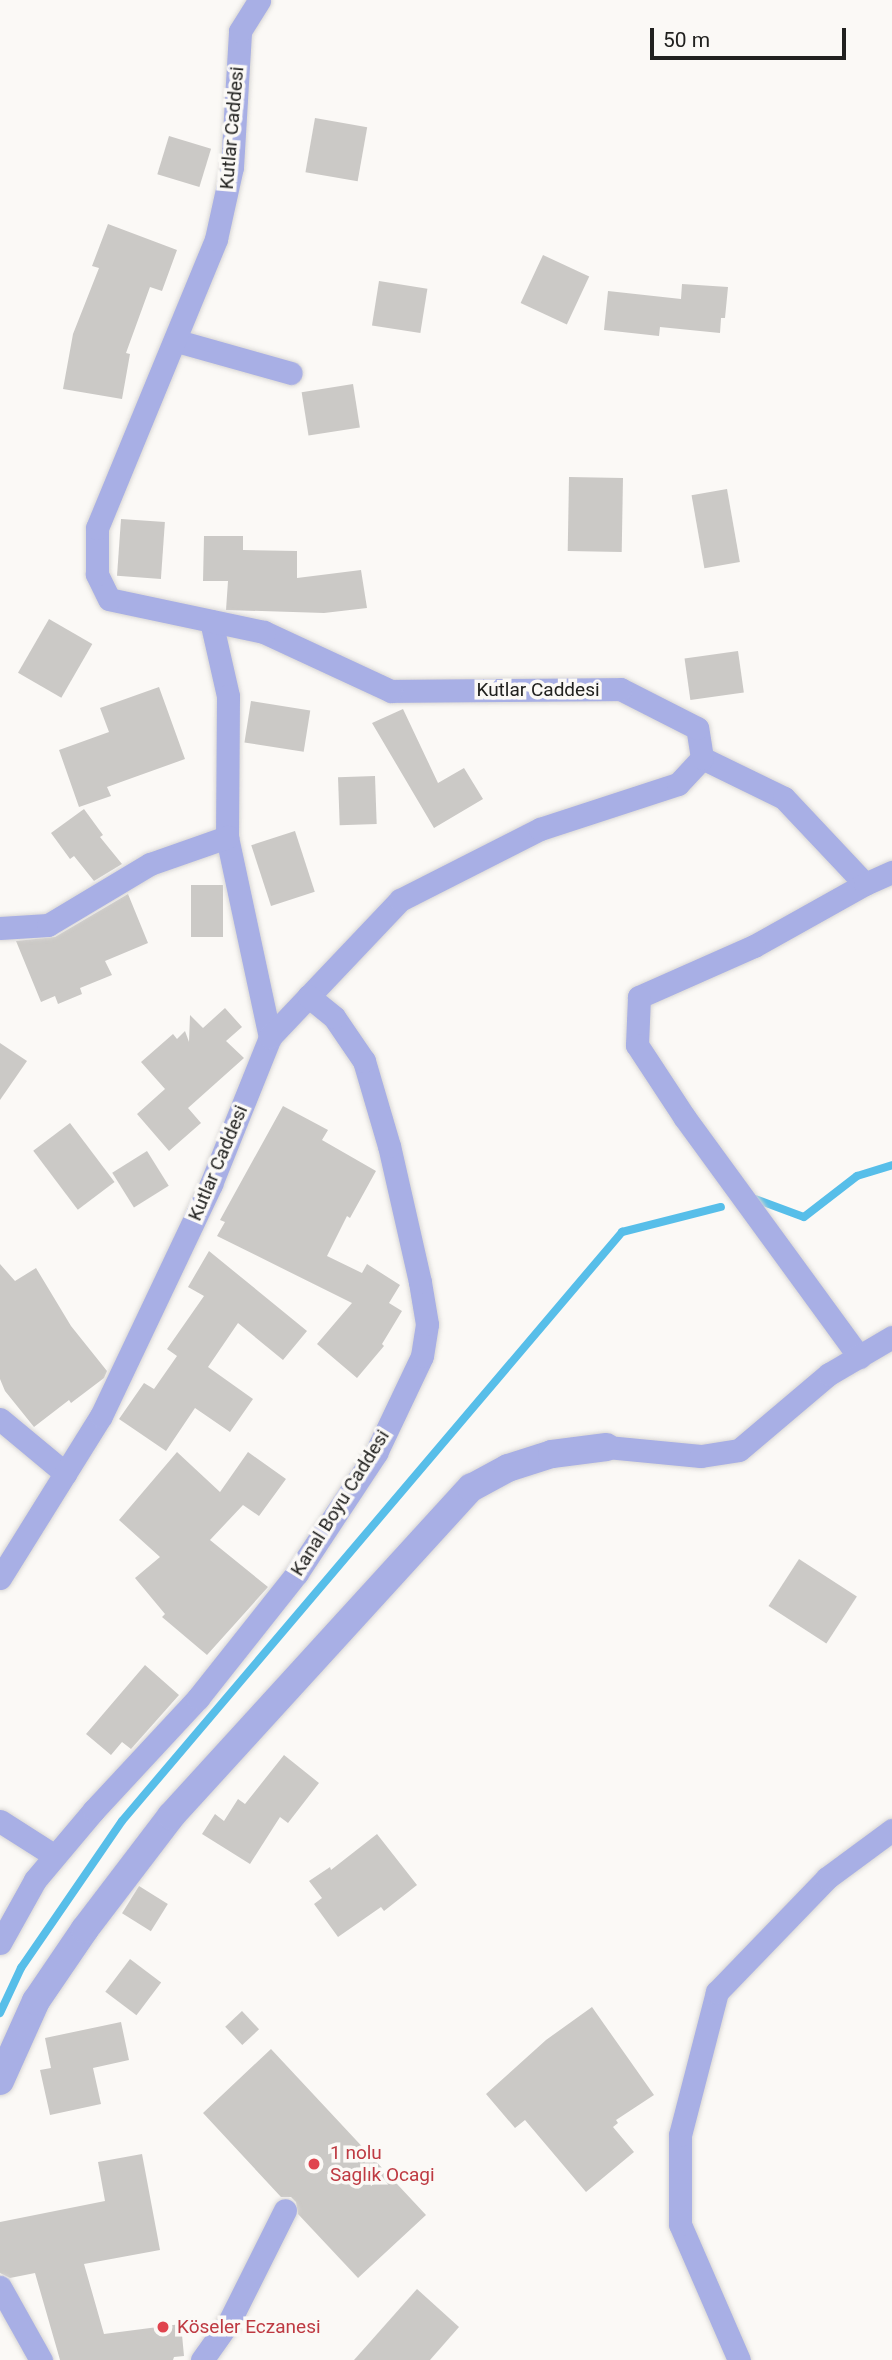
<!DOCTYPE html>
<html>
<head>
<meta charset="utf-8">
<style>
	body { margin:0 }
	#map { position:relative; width:892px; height:2360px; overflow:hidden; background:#fbf9f6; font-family:Roboto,sans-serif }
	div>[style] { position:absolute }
	.stream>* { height:8px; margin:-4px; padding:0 4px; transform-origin:4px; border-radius:4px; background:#57bee9 }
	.building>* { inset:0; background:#cbc9c6; transform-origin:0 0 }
	.roads { filter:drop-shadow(0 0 2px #d8d6d4) drop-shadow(0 0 2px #d8d6d4) }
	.minor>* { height:23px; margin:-11.5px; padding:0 11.5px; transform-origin:11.5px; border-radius:11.5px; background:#a8afe5 }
	.tertiary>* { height:28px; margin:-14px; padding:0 14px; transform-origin:14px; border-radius:14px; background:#a8afe5 }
	.dots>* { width:19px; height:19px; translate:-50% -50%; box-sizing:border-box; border:4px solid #fbf9f6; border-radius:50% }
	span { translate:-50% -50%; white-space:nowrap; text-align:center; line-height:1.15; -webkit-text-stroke:7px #fbf9f6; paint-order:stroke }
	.street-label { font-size:19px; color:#21211f }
	.health-label { font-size:19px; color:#be3a42 }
	.left { translate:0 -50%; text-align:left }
	.scale { position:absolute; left:650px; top:28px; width:196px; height:32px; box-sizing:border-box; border:4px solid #21211f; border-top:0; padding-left:9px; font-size:21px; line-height:24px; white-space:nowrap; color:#21211f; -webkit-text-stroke:5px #fbf9f6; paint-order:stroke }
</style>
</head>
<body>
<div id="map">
	<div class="stream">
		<i style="left:755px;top:1199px;width:52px;rotate:20.2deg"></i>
		<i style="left:804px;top:1217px;width:67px;rotate:-37.7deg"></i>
		<i style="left:857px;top:1176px;width:37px;rotate:-17deg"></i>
		<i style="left:0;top:2013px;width:50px;rotate:-65deg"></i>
		<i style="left:21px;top:1968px;width:178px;rotate:-55.5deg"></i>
		<i style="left:122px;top:1821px;width:773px;rotate:-49.67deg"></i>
		<i style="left:622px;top:1232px;width:102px;rotate:-14.2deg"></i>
	</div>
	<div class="building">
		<i style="left:315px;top:118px;width:53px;height:55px;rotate:10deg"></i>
		<i style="left:169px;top:136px;width:44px;height:40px;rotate:17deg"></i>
		<i style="clip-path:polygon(108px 224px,177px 250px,162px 291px,150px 287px,126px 353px,130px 354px,122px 399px,63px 389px,73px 334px,99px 268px,92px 266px)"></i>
		<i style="left:543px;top:255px;width:51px;height:53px;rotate:25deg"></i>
		<i style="left:379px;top:281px;width:49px;height:45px;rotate:9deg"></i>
		<i style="clip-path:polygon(682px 284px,728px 287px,725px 318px,721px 318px,720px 333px,660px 327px,659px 336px,604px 330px,608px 291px,681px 299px)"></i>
		<i style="left:353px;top:384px;width:44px;height:52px;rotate:81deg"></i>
		<i style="left:569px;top:477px;width:54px;height:74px;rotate:1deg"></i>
		<i style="left:727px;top:489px;width:74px;height:36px;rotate:80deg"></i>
		<i style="left:121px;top:519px;width:44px;height:57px;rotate:4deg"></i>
		<i style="clip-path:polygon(204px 536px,243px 536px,243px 550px,297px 551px,297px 578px,361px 570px,367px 608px,324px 613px,226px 610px,228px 581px,203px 581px)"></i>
		<i style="left:49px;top:619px;width:50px;height:62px;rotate:30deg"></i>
		<i style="left:738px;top:651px;width:42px;height:54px;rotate:82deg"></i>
		<i style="clip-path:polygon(159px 687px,185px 759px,107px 787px,111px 796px,79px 807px,59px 750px,109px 732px,100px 708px)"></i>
		<i style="left:251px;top:701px;width:60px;height:42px;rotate:9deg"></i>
		<i style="clip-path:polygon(403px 709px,438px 783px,464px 768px,483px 799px,434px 828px,372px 723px)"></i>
		<i style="left:375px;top:776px;width:48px;height:37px;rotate:88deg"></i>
		<i style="clip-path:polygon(84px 809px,103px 835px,100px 837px,122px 864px,94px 881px,74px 856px,70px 859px,51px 833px)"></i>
		<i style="left:295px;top:831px;width:64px;height:46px;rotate:72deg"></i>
		<i style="left:191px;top:885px;width:32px;height:52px"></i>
		<i style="clip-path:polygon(128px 894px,148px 943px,105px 961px,112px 975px,80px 988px,82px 994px,58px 1004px,55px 996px,41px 1002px,16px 941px,55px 937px)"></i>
		<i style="clip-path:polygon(225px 1008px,242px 1027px,226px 1041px,244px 1058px,188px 1108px,201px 1123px,169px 1151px,137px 1114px,165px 1089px,141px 1062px,173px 1034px,177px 1039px,185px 1031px,189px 1042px,190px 1015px,203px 1028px)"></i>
		<i style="clip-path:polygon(0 1043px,27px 1061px,0 1100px)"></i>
		<i style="clip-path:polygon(283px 1106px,328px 1130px,322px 1140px,376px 1171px,350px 1218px,347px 1216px,327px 1256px,362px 1273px,367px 1264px,400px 1285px,389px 1303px,402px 1311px,382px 1344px,384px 1346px,357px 1378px,317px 1344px,352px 1303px,217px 1236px,225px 1222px,220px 1220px)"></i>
		<i style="left:70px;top:1123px;width:74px;height:46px;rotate:53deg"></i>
		<i style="left:147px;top:1151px;width:41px;height:41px;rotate:58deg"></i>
		<i style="clip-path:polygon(209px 1251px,307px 1331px,283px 1360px,238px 1323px,208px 1367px,253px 1399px,230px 1432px,195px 1408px,166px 1451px,119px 1419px,144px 1383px,154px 1389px,177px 1356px,167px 1349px,204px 1296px,188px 1287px)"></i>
		<i style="clip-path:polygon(0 1264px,15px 1281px,36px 1268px,71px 1326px,107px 1371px,104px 1378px,71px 1403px,69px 1400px,34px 1427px,5px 1391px,0 1379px)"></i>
		<i style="clip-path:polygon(177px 1452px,220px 1492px,248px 1452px,286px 1479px,259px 1516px,243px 1505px,210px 1540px,268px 1587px,207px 1655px,162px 1617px,165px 1614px,135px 1578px,160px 1557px,119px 1520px)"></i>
		<i style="left:799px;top:1559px;width:69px;height:56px;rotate:33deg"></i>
		<i style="clip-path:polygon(145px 1665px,179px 1695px,131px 1749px,122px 1742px,111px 1755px,86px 1734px)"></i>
		<i style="clip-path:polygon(284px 1755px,319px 1783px,288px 1823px,280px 1817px,250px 1864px,202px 1834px,215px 1814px,224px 1821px,238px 1799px,245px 1804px)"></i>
		<i style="clip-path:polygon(377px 1834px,417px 1885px,384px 1911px,381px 1907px,338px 1937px,314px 1904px,322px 1898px,309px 1881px,330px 1867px,331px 1870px)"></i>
		<i style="left:139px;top:1886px;width:34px;height:32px;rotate:32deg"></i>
		<i style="left:130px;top:1959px;width:39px;height:41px;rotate:37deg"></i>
		<i style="clip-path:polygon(592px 2007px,654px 2095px,616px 2120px,618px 2123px,613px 2127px,634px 2152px,586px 2192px,525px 2120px,515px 2128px,486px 2094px,546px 2040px)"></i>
		<i style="left:242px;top:2011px;width:25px;height:23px;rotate:47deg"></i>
		<i style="clip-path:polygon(121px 2022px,129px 2060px,93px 2068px,101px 2104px,50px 2115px,40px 2070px,51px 2068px,45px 2038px)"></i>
		<i style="clip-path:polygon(271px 2049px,426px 2215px,358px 2278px,298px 2214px,296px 2202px,291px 2197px,281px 2197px,203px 2113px)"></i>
		<i style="clip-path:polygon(142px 2154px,160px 2250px,84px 2264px,104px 2334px,181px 2324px,184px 2356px,174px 2357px,173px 2360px,60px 2360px,35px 2273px,10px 2278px,0 2273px,0 2222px,105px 2201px,98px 2162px)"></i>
		<i style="clip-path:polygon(417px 2289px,459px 2327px,430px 2360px,354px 2360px)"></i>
	</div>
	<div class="roads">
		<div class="minor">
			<i style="left:177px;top:341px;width:118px;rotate:15.7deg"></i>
			<i style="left:211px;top:621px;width:77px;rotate:77.2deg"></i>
			<i style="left:228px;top:696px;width:141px;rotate:90.4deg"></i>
			<i style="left:227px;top:837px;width:205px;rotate:77.9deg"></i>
			<i style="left:702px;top:758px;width:91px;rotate:26deg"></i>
			<i style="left:784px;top:798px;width:118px;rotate:46.7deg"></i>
			<i style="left:865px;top:884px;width:127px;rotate:150.8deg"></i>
			<i style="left:754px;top:946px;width:126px;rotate:156.1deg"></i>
			<i style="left:639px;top:997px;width:48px;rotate:92.4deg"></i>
			<i style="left:637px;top:1045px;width:87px;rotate:56.7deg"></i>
			<i style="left:685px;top:1118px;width:296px;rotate:53.9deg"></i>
			<i style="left:865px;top:884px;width:30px;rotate:-24deg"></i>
			<i style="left:0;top:928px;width:48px;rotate:-3.6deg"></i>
			<i style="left:48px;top:925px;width:119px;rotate:-30.9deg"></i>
			<i style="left:150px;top:864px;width:82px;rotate:-19.3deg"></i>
			<i style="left:0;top:1419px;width:85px;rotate:39.7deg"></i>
			<i style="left:607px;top:1447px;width:94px;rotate:5.5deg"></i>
			<i style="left:701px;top:1456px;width:38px;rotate:-9deg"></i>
			<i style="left:739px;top:1450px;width:118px;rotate:-40.2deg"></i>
			<i style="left:829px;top:1374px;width:73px;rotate:-30.4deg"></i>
			<i style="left:0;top:1578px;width:191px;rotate:-58.1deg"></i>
			<i style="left:101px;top:1416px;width:257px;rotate:-64.6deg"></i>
			<i style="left:211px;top:1184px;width:158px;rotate:-68.1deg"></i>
			<i style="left:270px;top:1037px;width:189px;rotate:-46.5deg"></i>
			<i style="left:400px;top:900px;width:157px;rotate:-26.9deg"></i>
			<i style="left:540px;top:829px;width:145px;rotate:-18.1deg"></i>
			<i style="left:678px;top:784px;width:35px;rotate:-47deg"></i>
			<i style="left:702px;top:758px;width:30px;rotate:-99deg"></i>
			<i style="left:697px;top:728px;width:86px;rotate:-153.1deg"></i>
			<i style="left:620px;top:689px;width:229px;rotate:179.5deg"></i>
			<i style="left:391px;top:691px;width:140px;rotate:-155.1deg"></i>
			<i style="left:264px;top:632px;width:158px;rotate:-168deg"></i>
			<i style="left:109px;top:599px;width:28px;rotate:-116deg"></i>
			<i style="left:97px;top:574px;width:46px;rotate:-90deg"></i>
			<i style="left:97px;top:528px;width:313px;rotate:-67.6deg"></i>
			<i style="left:216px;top:239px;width:74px;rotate:-77.5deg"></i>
			<i style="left:232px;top:167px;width:136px;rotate:-86.6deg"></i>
			<i style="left:240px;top:31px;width:36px;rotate:-58deg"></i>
			<i style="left:0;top:1821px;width:65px;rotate:32.5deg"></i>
			<i style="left:0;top:1943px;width:72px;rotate:-60.9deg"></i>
			<i style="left:35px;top:1880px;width:92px;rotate:-49.9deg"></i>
			<i style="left:94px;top:1810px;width:153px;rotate:-47.1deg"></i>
			<i style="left:198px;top:1698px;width:159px;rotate:-51.6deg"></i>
			<i style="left:297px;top:1573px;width:144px;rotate:-56.6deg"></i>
			<i style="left:376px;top:1453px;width:107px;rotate:-64.6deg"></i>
			<i style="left:422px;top:1356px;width:32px;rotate:-81deg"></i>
			<i style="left:427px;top:1324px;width:43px;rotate:-99.5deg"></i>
			<i style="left:420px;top:1282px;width:139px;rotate:-102.8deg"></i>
			<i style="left:389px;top:1146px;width:89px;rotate:-106.4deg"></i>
			<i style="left:364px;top:1061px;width:53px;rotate:-124.3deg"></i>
			<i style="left:334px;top:1017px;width:33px;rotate:-141deg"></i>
			<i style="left:0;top:2287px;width:84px;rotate:60.7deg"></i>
			<i style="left:202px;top:2360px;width:47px;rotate:-54.6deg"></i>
			<i style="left:229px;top:2322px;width:125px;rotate:-63.4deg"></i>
			<i style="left:739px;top:2360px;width:148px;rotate:-113.5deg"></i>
			<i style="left:680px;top:2224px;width:89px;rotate:-90deg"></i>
			<i style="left:680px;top:2135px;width:148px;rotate:-75.5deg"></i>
			<i style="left:717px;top:1992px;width:158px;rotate:-46deg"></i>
			<i style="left:827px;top:1878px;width:81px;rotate:-36.4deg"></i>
		</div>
		<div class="tertiary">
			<i style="left:0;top:2081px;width:88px;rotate:-65.8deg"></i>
			<i style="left:36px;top:2001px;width:87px;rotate:-55.8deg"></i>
			<i style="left:85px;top:1929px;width:142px;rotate:-52.7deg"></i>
			<i style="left:171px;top:1816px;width:445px;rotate:-47.6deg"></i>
			<i style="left:471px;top:1488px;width:42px;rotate:-28.4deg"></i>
			<i style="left:508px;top:1468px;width:46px;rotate:-17.7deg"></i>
			<i style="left:552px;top:1454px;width:55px;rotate:-7.3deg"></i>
		</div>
	</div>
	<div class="dots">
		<i style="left:314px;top:2164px;background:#e0444e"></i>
		<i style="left:163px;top:2327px;background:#e0444e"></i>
	</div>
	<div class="street-label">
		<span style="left:232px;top:128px;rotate:-85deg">Kutlar Caddesi</span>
		<span style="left:538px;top:690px">Kutlar Caddesi</span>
		<span style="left:218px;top:1163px;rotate:-67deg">Kutlar Caddesi</span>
		<span style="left:340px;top:1503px;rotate:-58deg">Kanal Boyu Caddesi</span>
	</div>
	<div class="health-label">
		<span class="left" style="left:330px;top:2164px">1 nolu<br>Saglık Ocagi</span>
		<span class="left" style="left:177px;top:2327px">Köseler Eczanesi</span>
	</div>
	<div class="scale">50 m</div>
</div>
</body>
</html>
